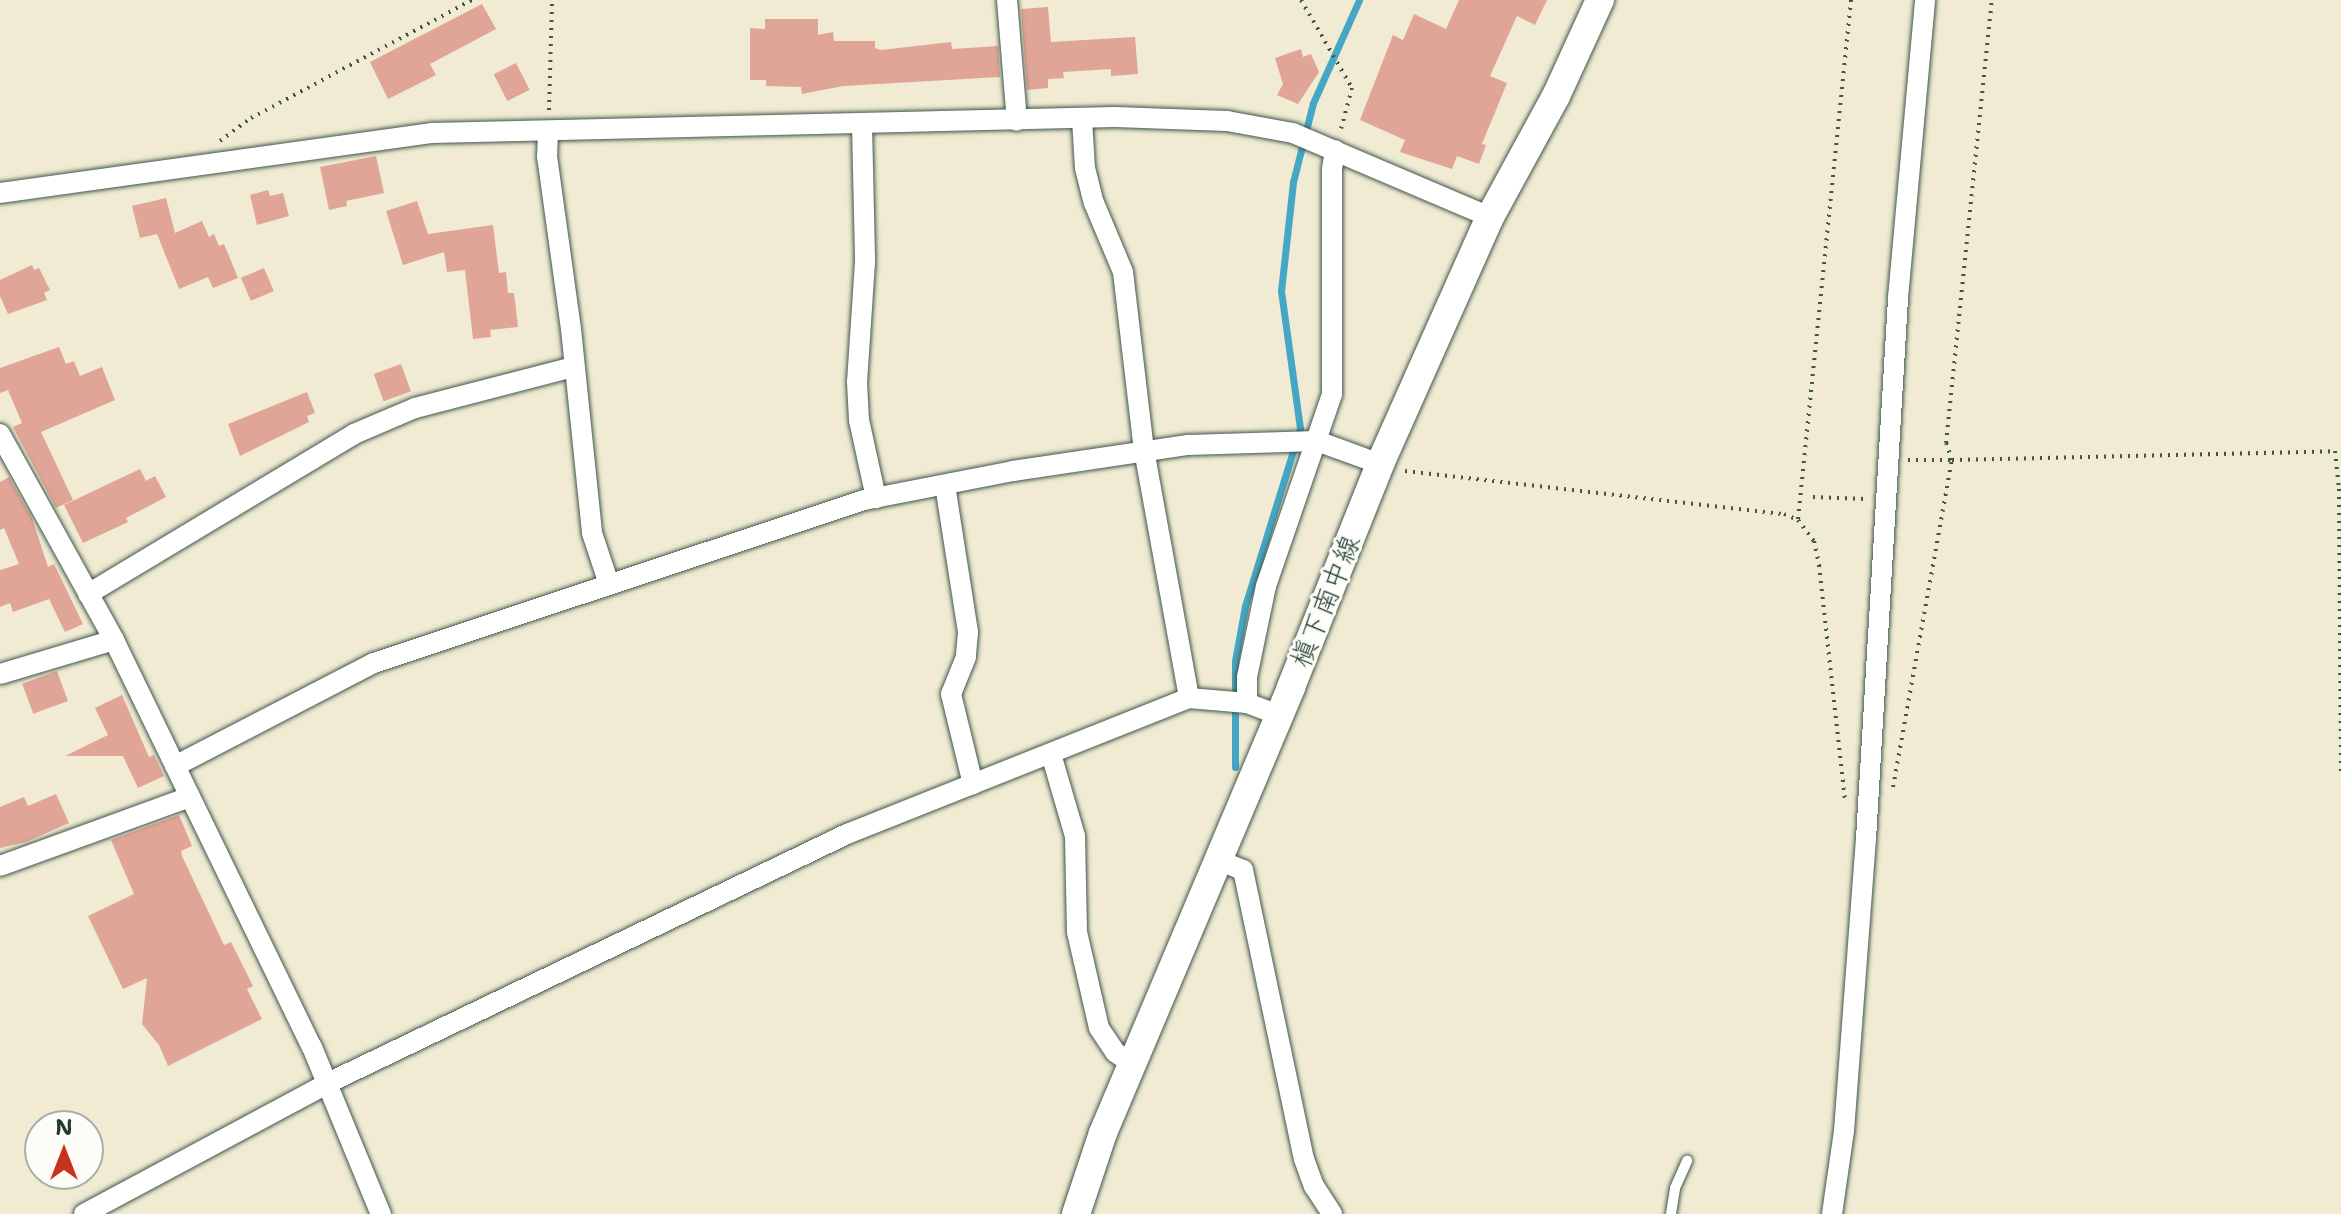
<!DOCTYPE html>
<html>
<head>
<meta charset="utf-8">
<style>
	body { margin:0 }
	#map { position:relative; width:2341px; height:1214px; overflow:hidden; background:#f0ebd2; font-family:"Shantell Sans","Klee One",sans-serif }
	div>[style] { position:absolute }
	.stream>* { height:7px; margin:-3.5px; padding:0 3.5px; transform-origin:3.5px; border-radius:3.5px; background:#46a7c5 }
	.building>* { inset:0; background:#e0a596; transform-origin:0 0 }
	.path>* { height:4px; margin-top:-2px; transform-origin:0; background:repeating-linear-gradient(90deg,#3e574c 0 2px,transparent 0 8px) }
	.roads { filter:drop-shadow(0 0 2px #3e574c) drop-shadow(0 0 2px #3e574c) }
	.service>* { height:10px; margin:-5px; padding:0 5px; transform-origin:5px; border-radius:5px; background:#fff }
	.minor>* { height:20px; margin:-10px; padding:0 10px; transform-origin:10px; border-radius:10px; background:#fff }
	.secondary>* { height:28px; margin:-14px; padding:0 14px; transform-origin:14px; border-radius:14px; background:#fff }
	span { translate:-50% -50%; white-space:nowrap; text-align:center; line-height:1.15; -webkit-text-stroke:6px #fdfcf7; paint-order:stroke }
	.street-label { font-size:28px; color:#1f3d34 }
	.north { position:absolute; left:24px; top:1110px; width:80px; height:80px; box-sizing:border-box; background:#fdfcf7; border:2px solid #a4b0a9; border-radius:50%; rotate:0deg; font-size:22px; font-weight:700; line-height:32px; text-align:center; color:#1f3d34 }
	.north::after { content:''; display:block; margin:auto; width:28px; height:36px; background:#c8321e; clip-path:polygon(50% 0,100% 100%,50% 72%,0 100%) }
</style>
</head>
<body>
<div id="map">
	<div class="stream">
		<i style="left:1235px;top:767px;width:106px;rotate:-90deg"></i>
		<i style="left:1235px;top:661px;width:56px;rotate:-79.7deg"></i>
		<i style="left:1245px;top:606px;width:186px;rotate:-72.8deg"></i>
		<i style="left:1300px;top:428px;width:138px;rotate:-97.9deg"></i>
		<i style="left:1281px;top:291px;width:110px;rotate:-83.7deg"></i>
		<i style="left:1293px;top:182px;width:81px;rotate:-75.8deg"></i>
		<i style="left:1313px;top:103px;width:113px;rotate:-65.9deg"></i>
	</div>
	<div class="building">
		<i style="clip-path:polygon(1459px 0,1547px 0,1535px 25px,1517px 16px,1490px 76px,1507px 83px,1482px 144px,1486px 145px,1479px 164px,1457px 156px,1452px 169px,1400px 152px,1405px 140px,1360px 120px,1393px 35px,1403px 40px,1414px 14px,1446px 29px)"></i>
		<i style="clip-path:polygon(482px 4px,496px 29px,430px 64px,436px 75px,388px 99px,370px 62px)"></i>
		<i style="clip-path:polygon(1048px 7px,1051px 42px,1135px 37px,1138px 74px,1111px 76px,1111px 69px,1063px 72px,1064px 78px,1048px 79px,1048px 88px,1027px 90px,1021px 9px)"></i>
		<i style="clip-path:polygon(765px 19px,818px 19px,818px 35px,833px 32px,834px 41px,875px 41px,875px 48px,881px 50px,951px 42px,952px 49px,998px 46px,1000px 77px,843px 86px,802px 94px,801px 87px,766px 86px,766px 80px,750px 80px,750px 28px,765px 29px)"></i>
		<i style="clip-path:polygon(1301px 49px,1303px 57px,1311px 54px,1319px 72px,1298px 104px,1277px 95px,1283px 84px,1275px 58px)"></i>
		<i style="left:516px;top:63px;width:30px;height:25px;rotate:63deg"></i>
		<i style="clip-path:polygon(376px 156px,384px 193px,346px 201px,347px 206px,329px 210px,320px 167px)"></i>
		<i style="clip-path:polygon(268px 190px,270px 196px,283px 193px,289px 216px,257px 225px,250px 195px)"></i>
		<i style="clip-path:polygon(166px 198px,175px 233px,202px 221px,209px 237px,214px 234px,219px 246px,224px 244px,238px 278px,213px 288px,208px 277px,179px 289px,157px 234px,140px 238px,132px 206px)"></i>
		<i style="clip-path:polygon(417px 201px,428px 234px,493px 225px,499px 273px,506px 272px,508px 293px,514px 293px,518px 327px,490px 330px,491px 337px,473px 339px,465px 270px,447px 272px,444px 252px,403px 265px,386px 211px)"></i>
		<i style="clip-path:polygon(32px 265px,34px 270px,39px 268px,50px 290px,44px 293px,47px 300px,8px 314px,0 296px,0 280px)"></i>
		<i style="left:264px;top:268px;width:25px;height:25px;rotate:67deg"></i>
		<i style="clip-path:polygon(59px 347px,66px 364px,74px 361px,80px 376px,102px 367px,115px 400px,41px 432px,73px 500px,56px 508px,13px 427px,22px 423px,8px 390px,0 393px,0 368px)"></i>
		<i style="left:401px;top:364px;width:29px;height:29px;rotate:70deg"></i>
		<i style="clip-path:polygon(307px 392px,315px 413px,307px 416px,309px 422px,240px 456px,228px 424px)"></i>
		<i style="clip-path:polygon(140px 469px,146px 481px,155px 476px,166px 497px,126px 518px,128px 522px,83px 543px,64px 505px)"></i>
		<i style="clip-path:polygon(9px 477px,32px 518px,48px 567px,54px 564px,83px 624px,65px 632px,49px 599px,13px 612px,10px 603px,0 607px,0 570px,19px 564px,4px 528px,0 530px,0 482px)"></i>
		<i style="left:57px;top:671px;width:32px;height:37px;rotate:70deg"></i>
		<i style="clip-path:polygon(122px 695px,149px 757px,154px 755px,164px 776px,138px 788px,123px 756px,65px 756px,108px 735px,95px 708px)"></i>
		<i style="clip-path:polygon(56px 794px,69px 823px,26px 842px,0 848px,0 807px,24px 797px,28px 806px)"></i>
		<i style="clip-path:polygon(179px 815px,192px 846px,181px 851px,182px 856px,224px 945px,231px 942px,253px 986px,247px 989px,262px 1019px,168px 1066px,159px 1045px,142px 1024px,147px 978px,123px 989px,88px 916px,134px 894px,111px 840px)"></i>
	</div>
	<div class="path">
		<i style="left:1301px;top:0;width:102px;rotate:59.9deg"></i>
		<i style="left:1352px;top:88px;width:42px;rotate:105deg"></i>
		<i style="left:549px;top:110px;width:110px;rotate:-88.4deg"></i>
		<i style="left:220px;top:141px;width:39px;rotate:-37deg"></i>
		<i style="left:251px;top:118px;width:251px;rotate:-28.1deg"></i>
		<i style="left:1908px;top:460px;width:44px"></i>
		<i style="left:1952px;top:460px;width:18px;rotate:-109deg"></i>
		<i style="left:1946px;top:443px;width:445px;rotate:-84.1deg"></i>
		<i style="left:1405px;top:471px;width:381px;rotate:6.5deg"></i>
		<i style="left:1784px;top:514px;width:15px;rotate:23deg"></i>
		<i style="left:1798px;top:520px;width:26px;rotate:53deg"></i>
		<i style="left:1814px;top:541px;width:25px;rotate:78deg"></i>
		<i style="left:1819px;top:565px;width:235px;rotate:83.7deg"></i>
		<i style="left:1813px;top:497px;width:53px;rotate:2.2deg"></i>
		<i style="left:1798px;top:519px;width:522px;rotate:-84.17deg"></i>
		<i style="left:1893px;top:787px;width:332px;rotate:-79.8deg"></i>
		<i style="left:1952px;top:460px;width:383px;rotate:-1.3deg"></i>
		<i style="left:2335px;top:451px;width:38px;rotate:84deg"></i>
		<i style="left:2339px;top:489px;width:284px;rotate:89.6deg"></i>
	</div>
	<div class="roads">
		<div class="service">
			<i style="left:1671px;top:1214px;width:26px;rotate:-81deg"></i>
			<i style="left:1675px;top:1188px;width:30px;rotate:-66deg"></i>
		</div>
		<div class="minor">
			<i style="left:1007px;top:0;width:121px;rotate:85.3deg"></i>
			<i style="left:1082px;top:119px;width:49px;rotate:86.5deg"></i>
			<i style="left:1085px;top:168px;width:36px;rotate:76deg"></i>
			<i style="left:1094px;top:203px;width:75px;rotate:67.2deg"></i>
			<i style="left:1123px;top:272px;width:179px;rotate:83.3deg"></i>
			<i style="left:1144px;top:450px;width:252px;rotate:79.7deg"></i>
			<i style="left:862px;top:125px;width:137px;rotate:88.7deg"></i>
			<i style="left:865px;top:262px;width:120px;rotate:93.8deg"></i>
			<i style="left:857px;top:382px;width:38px;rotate:87deg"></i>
			<i style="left:859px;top:420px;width:80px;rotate:77.7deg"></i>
			<i style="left:548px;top:131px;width:25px;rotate:92deg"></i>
			<i style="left:547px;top:156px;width:175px;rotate:82.1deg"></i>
			<i style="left:571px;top:329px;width:205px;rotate:84.1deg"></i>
			<i style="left:592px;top:533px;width:54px;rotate:71.6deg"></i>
			<i style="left:0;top:193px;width:436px;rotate:-7.9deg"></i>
			<i style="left:432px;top:133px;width:683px;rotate:-1.34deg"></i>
			<i style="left:1115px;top:117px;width:112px;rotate:2deg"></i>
			<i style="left:1227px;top:121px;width:67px;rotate:10.3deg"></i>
			<i style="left:1293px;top:133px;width:214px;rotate:23.1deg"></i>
			<i style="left:0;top:434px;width:235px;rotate:61deg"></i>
			<i style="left:114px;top:640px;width:453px;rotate:64.1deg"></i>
			<i style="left:312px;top:1047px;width:181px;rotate:67.6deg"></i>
			<i style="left:945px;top:485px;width:149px;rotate:81.1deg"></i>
			<i style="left:968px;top:632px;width:25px;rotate:95deg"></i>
			<i style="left:966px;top:657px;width:40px;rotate:112deg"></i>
			<i style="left:951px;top:694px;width:93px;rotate:76.3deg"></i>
			<i style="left:88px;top:594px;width:310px;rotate:-31deg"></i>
			<i style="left:354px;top:434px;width:66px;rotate:-23.1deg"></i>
			<i style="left:415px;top:408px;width:164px;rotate:-14.5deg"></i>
			<i style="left:0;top:674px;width:119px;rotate:-16.6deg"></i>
			<i style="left:1247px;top:703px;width:26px;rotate:-90deg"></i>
			<i style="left:1247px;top:677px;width:93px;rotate:-78.2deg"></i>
			<i style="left:1266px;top:586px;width:203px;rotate:-71deg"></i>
			<i style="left:1332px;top:394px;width:225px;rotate:-90deg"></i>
			<i style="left:1332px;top:169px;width:19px;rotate:-81deg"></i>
			<i style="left:1051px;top:754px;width:85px;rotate:73.7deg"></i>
			<i style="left:1075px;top:836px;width:96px;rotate:88.8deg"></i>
			<i style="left:1077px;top:932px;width:98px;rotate:77.1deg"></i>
			<i style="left:1099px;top:1028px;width:29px;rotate:56deg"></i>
			<i style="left:1115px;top:1052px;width:21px;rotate:35deg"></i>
			<i style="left:175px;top:766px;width:224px;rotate:-27.4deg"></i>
			<i style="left:374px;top:663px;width:516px;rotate:-18.4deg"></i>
			<i style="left:864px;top:500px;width:152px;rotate:-11deg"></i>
			<i style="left:1013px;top:471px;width:177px;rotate:-8.5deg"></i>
			<i style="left:1188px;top:445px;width:129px;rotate:-1.8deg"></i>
			<i style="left:1317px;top:441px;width:67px;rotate:20.1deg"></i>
			<i style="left:1218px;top:860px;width:27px;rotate:22deg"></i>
			<i style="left:1243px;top:870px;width:295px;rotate:78.1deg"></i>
			<i style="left:1304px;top:1159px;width:29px;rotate:70deg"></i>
			<i style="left:1314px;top:1186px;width:33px;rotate:57deg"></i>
			<i style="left:0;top:866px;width:202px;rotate:-20deg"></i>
			<i style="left:84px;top:1214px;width:277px;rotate:-28.2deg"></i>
			<i style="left:328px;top:1083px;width:576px;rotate:-25.63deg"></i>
			<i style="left:847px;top:834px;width:368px;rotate:-21.7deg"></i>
			<i style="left:1189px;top:698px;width:58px;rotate:4.9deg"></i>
			<i style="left:1247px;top:703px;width:34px;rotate:21deg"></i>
			<i style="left:1832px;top:1214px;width:84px;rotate:-81.8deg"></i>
			<i style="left:1844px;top:1131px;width:293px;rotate:-85.7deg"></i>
			<i style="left:1866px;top:839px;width:542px;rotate:-86.61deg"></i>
			<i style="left:1898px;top:298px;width:299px;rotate:-84.8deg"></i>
		</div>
		<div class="secondary">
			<i style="left:1076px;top:1214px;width:85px;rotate:-71.6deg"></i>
			<i style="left:1103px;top:1133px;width:484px;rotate:-67.1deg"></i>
			<i style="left:1291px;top:687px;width:240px;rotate:-68.2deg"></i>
			<i style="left:1380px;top:464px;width:270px;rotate:-66deg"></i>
			<i style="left:1490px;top:217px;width:138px;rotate:-61.4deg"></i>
			<i style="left:1556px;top:96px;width:106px;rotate:-65.4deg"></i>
		</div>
	</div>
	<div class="street-label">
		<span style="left:1325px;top:601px;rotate:-68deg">槇下南中線</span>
	</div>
	<div class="north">N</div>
</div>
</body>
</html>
